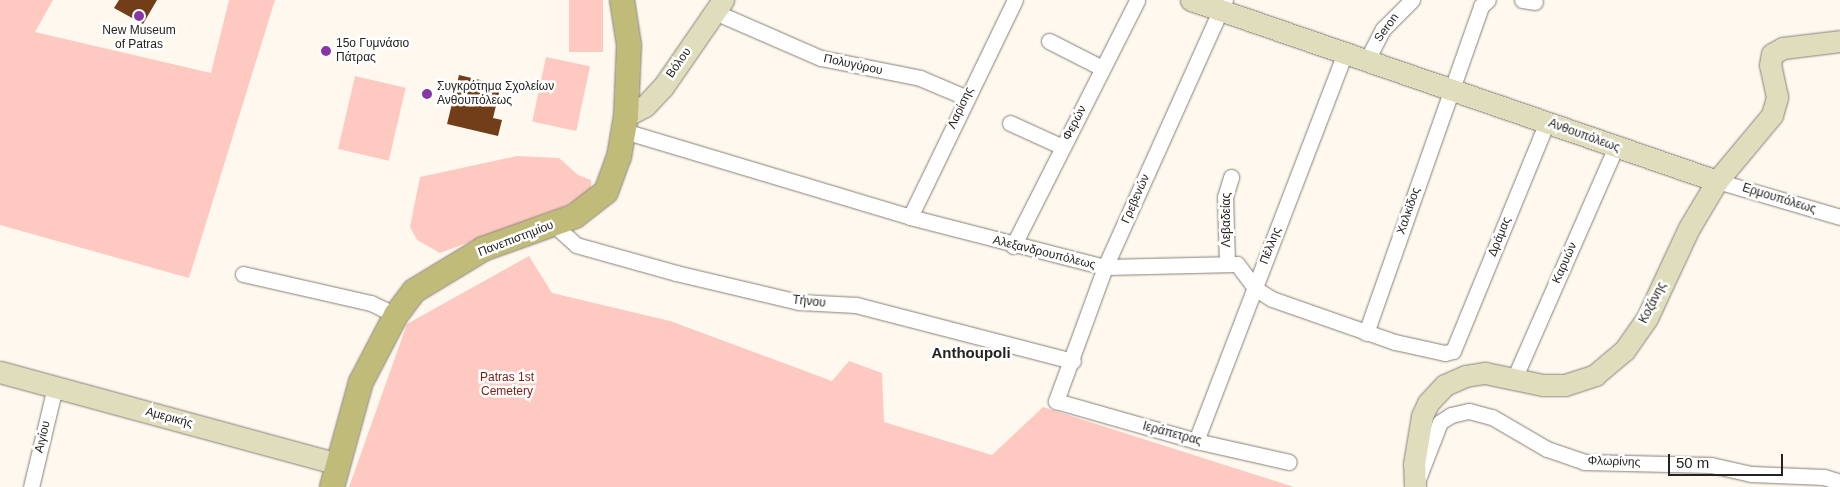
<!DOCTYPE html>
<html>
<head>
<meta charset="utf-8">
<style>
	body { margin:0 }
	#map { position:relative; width:1840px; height:487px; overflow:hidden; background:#fff8ef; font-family:Helvetica,sans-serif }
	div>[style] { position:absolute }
	.green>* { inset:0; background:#fec9c0; transform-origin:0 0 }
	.building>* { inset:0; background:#713e18 }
	.roads { filter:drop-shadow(0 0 1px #858077) drop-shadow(0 0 1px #858077) }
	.street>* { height:15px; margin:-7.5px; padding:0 7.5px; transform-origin:7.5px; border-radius:7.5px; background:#fff }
	.secondary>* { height:21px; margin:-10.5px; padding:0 10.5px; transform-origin:10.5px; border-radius:10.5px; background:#e0ddbd }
	.primary>* { height:24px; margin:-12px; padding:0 12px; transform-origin:12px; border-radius:12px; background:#c1bb7a }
	.dots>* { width:14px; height:14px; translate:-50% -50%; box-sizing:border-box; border:2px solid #fff; border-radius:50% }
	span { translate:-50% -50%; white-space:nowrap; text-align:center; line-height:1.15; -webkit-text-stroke:5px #fff; paint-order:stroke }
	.street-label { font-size:12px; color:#25221f }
	.poi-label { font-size:12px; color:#25221f }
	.left { translate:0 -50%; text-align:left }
	.park-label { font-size:12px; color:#811a11 }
	.quarter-label { font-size:15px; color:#25221f; font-weight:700 }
	.scale { position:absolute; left:1668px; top:454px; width:115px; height:22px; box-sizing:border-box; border:2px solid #25221f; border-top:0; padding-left:6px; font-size:15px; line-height:18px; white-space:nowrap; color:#25221f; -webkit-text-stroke:4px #fff; paint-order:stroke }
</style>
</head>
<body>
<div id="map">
	<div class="green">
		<i style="clip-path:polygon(0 0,53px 0,35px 32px,211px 73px,229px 0,275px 0,189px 278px,0 225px)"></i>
		<i style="left:569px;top:0;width:34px;height:52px"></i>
		<i style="left:546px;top:57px;width:45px;height:66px;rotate:12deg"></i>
		<i style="left:355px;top:76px;width:52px;height:75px;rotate:13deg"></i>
		<i style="clip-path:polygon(517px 156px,559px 158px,578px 175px,591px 180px,591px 188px,579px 200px,565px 206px,440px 253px,417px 240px,410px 227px,420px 177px)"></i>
		<i style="clip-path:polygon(529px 256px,552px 293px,670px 321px,832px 381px,849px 361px,882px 373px,884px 422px,992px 455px,1043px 407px,1294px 487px,349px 487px,407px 324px)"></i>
	</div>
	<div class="building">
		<i style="clip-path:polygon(119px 0,157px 0,143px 24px,114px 8px)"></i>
		<i style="clip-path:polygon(459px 75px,501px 85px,493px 118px,502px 120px,498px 136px,447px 124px)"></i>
	</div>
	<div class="roads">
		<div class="street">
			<i style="left:1225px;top:0;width:293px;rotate:114.2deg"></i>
			<i style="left:1105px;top:267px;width:143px;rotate:110.1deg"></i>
			<i style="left:1056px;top:401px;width:146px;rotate:15.9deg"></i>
			<i style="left:1196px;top:441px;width:95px;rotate:12.7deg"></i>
			<i style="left:1522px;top:0;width:13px;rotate:9deg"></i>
			<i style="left:715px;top:12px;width:116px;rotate:23.5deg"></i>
			<i style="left:821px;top:58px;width:101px;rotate:11.4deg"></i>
			<i style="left:920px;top:78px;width:49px;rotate:22.9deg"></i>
			<i style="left:1049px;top:41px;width:59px;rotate:27deg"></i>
			<i style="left:1367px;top:60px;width:35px;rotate:-63deg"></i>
			<i style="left:1383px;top:29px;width:41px;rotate:-45deg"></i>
			<i style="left:1010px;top:123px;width:58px;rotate:24.4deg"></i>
			<i style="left:624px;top:131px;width:299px;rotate:16.7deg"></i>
			<i style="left:910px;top:217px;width:201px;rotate:14.4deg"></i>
			<i style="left:1105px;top:267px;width:132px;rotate:-1.3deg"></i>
			<i style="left:1237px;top:264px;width:31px;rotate:53deg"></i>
			<i style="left:1256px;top:289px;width:19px;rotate:32deg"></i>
			<i style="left:1272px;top:299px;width:130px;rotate:19.3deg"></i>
			<i style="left:1395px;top:342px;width:51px;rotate:12.4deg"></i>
			<i style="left:1445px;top:353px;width:8px;rotate:-14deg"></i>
			<i style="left:1453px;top:351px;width:248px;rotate:-67.7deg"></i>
			<i style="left:1717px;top:181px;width:128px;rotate:16.3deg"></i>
			<i style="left:910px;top:217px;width:241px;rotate:-64.2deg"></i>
			<i style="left:553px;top:224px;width:31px;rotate:42deg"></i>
			<i style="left:576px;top:245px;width:104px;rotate:15.6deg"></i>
			<i style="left:676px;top:273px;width:126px;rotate:13.3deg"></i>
			<i style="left:799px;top:302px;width:57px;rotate:3deg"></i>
			<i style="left:856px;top:305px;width:224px;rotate:14.5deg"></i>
			<i style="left:1013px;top:246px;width:275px;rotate:-63.2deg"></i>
			<i style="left:1227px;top:263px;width:66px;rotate:-91.7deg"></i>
			<i style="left:1225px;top:197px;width:21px;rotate:-73deg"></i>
			<i style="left:243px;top:274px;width:131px;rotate:12.8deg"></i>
			<i style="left:371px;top:303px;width:28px;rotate:26deg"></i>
			<i style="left:1366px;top:333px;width:347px;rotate:-70.6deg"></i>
			<i style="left:1481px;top:6px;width:9px;rotate:-41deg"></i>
			<i style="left:1514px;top:379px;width:253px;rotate:-66.3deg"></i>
			<i style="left:1196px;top:441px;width:417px;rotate:-69deg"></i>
			<i style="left:1416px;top:484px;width:66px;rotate:-68.8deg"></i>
			<i style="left:1440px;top:422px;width:13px;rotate:-32deg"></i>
			<i style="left:1451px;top:415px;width:18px;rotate:-13deg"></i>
			<i style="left:1469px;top:411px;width:24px;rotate:15deg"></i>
			<i style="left:1492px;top:417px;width:64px;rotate:30.2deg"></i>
			<i style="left:1547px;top:449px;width:39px;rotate:19deg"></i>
			<i style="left:1584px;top:462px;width:127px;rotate:1.4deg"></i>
			<i style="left:1711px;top:465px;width:41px;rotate:12.7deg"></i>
			<i style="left:1751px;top:474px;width:73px;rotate:2.4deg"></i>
			<i style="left:1824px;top:477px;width:17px;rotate:17deg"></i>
			<i style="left:31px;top:487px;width:103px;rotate:-76.5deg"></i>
		</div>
		<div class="secondary">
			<i style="left:1191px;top:0;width:556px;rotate:18.99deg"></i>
			<i style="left:626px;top:116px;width:21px;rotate:-28deg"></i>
			<i style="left:645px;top:106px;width:26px;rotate:-47deg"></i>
			<i style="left:663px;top:87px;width:106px;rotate:-55.4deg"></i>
			<i style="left:0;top:372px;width:350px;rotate:15.2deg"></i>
			<i style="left:1415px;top:487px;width:23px;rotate:-92deg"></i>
			<i style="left:1414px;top:464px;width:49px;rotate:-80.5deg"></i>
			<i style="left:1422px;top:416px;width:14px;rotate:-65deg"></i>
			<i style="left:1428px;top:403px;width:25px;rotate:-47deg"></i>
			<i style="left:1445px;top:385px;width:22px;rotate:-24deg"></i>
			<i style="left:1465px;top:376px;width:20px;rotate:-9deg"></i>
			<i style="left:1485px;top:373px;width:59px;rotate:11.7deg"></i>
			<i style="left:1543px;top:385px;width:22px"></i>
			<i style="left:1565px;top:385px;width:32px;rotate:-18deg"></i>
			<i style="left:1595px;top:375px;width:38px;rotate:-40deg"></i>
			<i style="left:1624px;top:351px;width:40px;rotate:-55.1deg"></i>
			<i style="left:1647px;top:318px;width:99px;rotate:-65deg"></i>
			<i style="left:1689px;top:228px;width:55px;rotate:-59.2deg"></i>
			<i style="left:1717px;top:181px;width:86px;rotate:-50.2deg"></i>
			<i style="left:1772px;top:115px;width:19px;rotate:-74deg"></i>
			<i style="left:1777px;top:97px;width:33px;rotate:-102deg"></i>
			<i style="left:1770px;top:65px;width:11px;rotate:-80deg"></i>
			<i style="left:1772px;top:54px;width:13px;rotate:-29deg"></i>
			<i style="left:1783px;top:48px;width:57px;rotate:-7deg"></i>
		</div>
		<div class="primary">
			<i style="left:332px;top:487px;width:109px;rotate:-74.6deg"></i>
			<i style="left:361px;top:382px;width:76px;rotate:-62.4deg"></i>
			<i style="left:396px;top:315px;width:30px;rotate:-53deg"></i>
			<i style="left:414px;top:291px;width:81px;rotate:-31.3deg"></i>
			<i style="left:483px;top:249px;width:98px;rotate:-19.7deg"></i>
			<i style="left:575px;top:216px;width:39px;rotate:-38deg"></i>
			<i style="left:606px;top:192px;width:37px;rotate:-70deg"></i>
			<i style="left:619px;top:157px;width:42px;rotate:-80.3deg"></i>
			<i style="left:626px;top:116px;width:71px;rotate:-87.6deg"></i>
			<i style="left:629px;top:45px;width:46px;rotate:-98.8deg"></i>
		</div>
	</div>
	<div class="dots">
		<i style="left:139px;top:16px;background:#8736a5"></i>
		<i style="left:326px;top:51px;background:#8736a5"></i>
		<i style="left:427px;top:94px;background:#8736a5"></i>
	</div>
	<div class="street-label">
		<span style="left:1387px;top:28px;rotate:-54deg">Seron</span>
		<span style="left:679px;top:63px;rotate:-55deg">Βόλου</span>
		<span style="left:853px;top:65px;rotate:12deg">Πολυγύρου</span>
		<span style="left:961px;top:108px;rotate:-65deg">Λαρίσης</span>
		<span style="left:1075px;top:123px;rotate:-63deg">Φερών</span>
		<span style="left:1584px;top:136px;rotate:20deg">Ανθουπόλεως</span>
		<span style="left:1136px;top:199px;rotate:-66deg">Γρεβενών</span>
		<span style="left:1779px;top:199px;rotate:17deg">Ερμουπόλεως</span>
		<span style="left:1409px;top:211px;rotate:-71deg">Χαλκίδος</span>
		<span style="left:1227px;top:220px;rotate:-90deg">Λεβαδείας</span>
		<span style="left:1500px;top:237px;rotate:-68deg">Δράμας</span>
		<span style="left:516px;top:239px;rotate:-21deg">Πανεπιστημίου</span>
		<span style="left:1271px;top:246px;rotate:-69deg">Πέλλης</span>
		<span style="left:1044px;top:253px;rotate:14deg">Αλεξανδρουπόλεως</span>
		<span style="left:1565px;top:263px;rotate:-66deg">Καρυών</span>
		<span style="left:809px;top:302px;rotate:6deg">Τήνου</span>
		<span style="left:1653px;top:303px;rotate:-63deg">Κοζάνης</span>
		<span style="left:169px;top:418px;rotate:15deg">Αμερικής</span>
		<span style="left:1172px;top:434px;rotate:15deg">Ιεράπετρας</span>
		<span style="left:43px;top:437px;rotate:-77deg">Αιγίου</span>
		<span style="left:1614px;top:462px;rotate:2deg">Φλωρίνης</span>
	</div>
	<div class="poi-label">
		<span style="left:139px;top:38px">New Museum<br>of Patras</span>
		<span class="left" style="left:336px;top:51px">15ο Γυμνάσιο<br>Πάτρας</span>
		<span class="left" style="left:437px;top:94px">Συγκρότημα Σχολείων<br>Ανθουπόλεως</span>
	</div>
	<div class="park-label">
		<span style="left:507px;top:385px">Patras 1st<br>Cemetery</span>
	</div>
	<div class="quarter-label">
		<span style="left:971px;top:353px">Anthoupoli</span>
	</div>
	<div class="scale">50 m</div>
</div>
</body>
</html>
